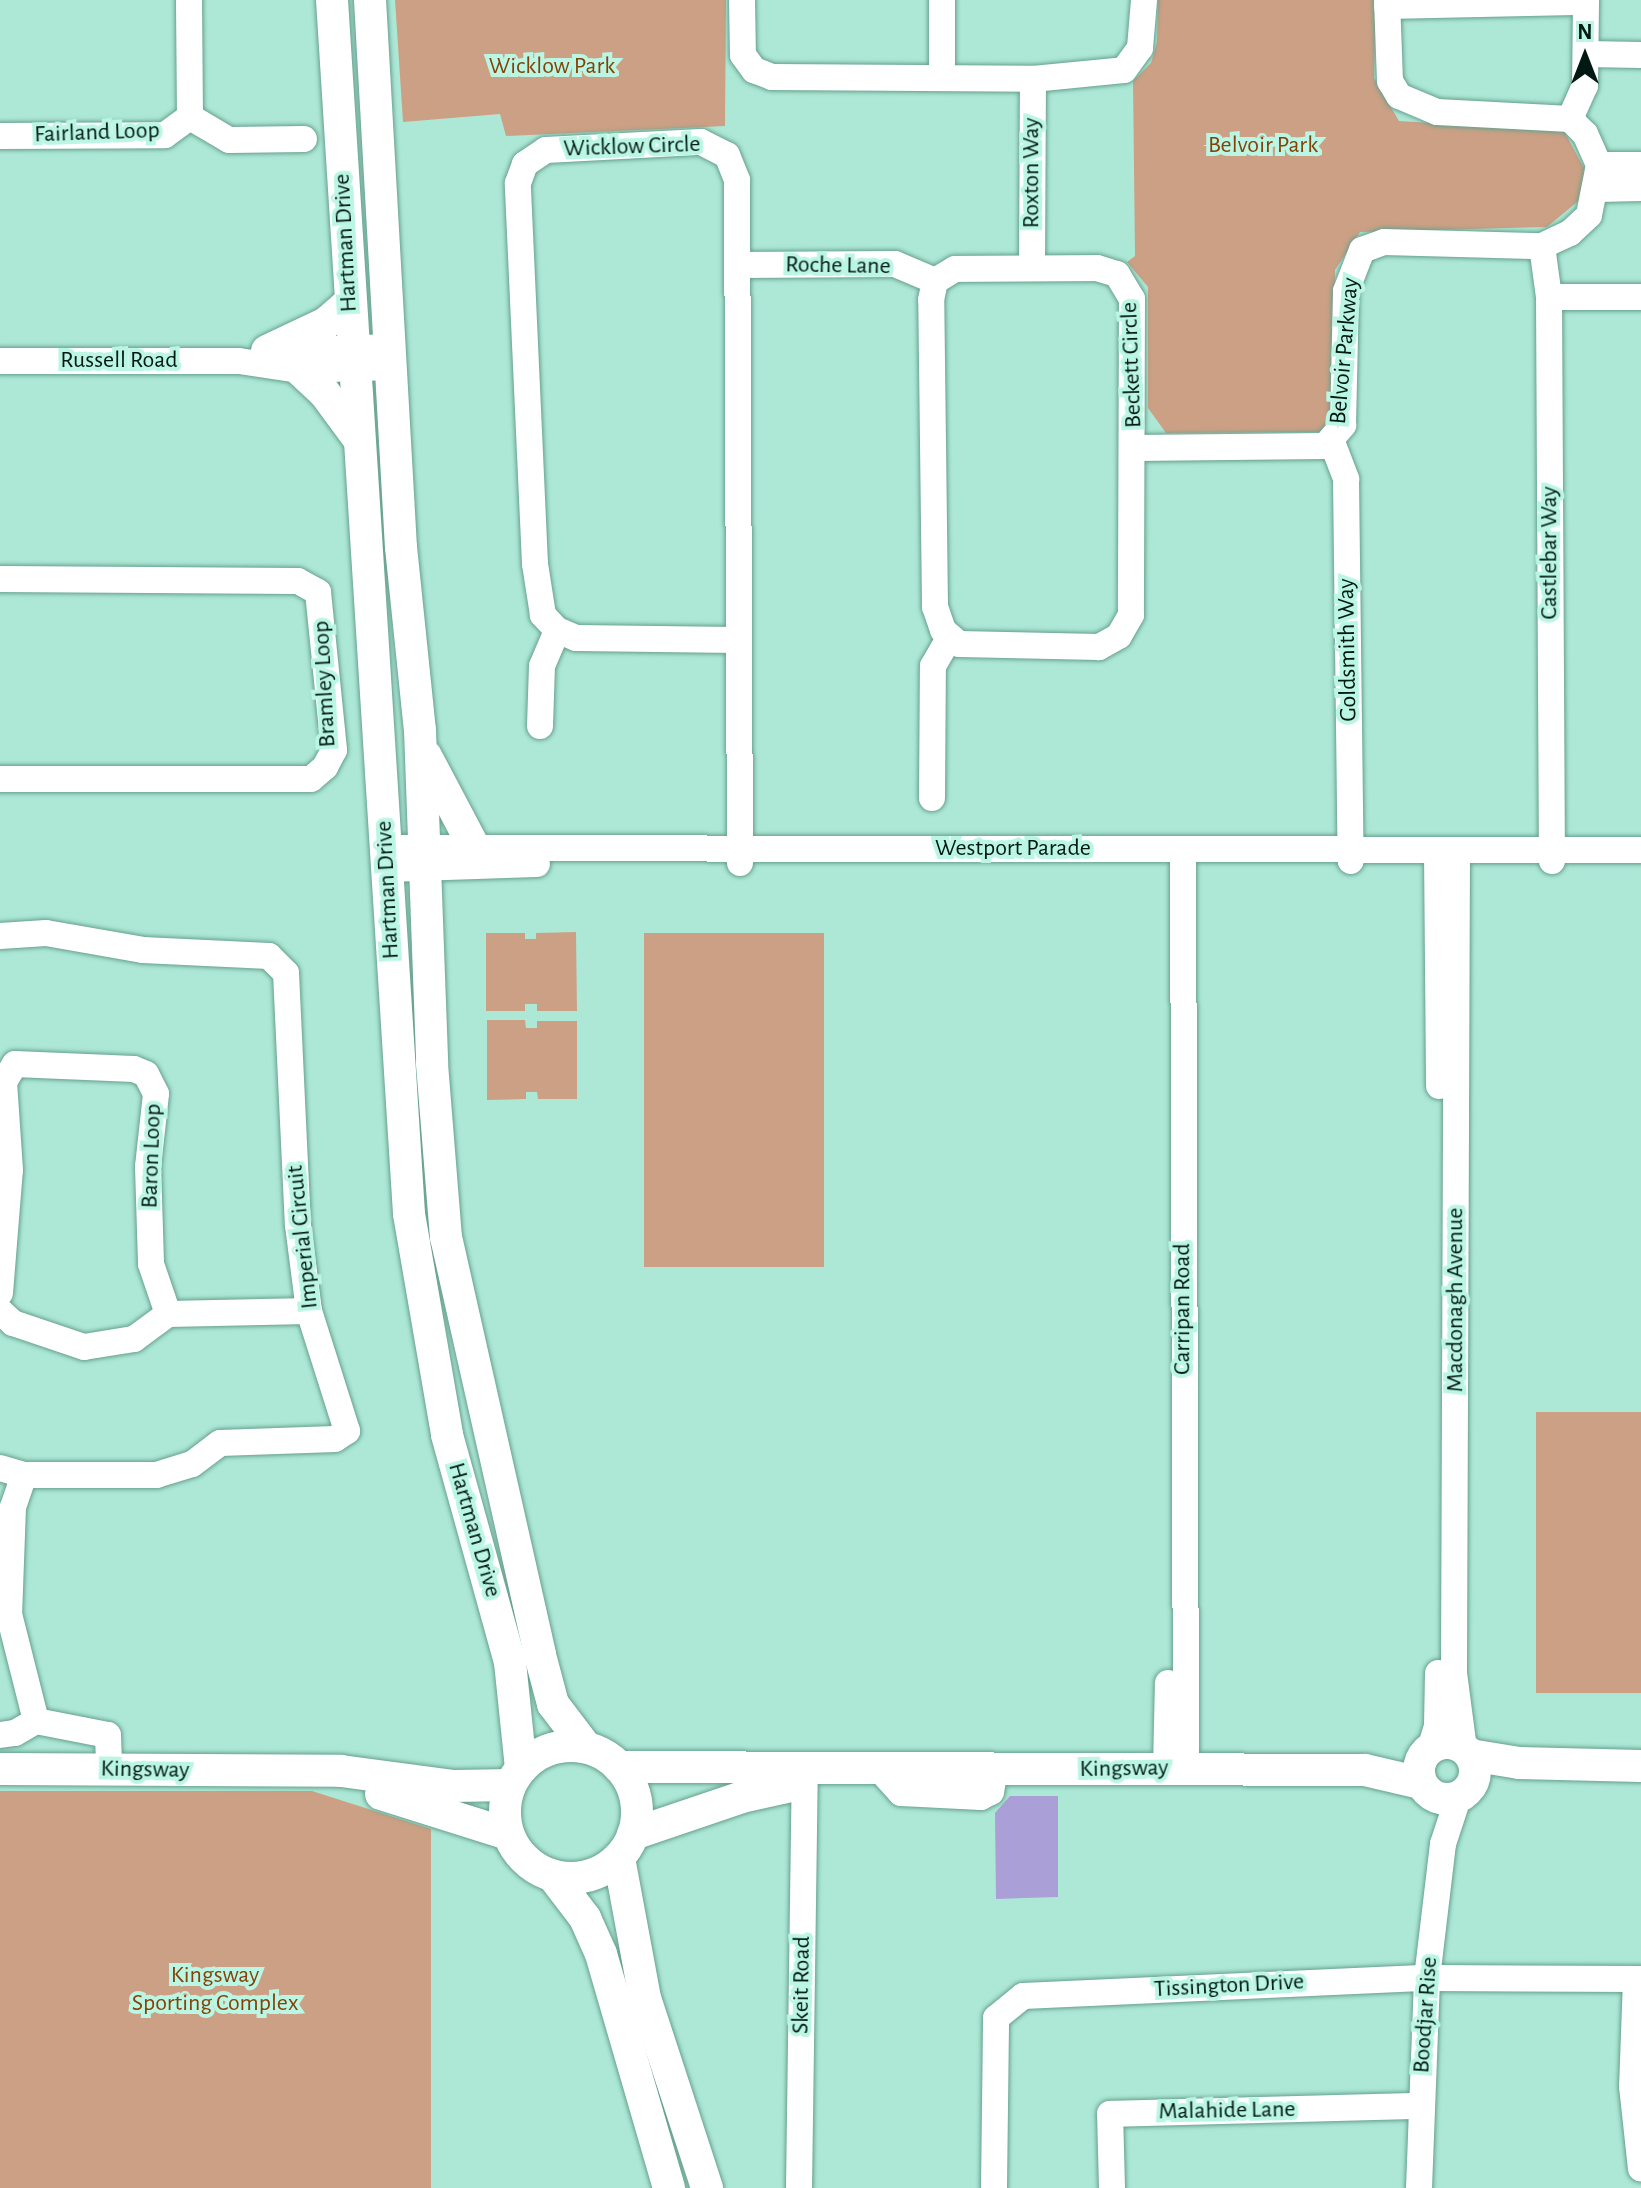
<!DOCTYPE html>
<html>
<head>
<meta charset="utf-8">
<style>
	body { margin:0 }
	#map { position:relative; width:1641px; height:2188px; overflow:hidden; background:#ade8d6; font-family:"Alegreya Sans",sans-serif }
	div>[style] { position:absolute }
	.green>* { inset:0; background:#cca084; transform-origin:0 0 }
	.water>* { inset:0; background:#aa9fd7 }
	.roads { filter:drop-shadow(0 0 2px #67a08f) drop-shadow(0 0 2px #67a08f) }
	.minor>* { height:26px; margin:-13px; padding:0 13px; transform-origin:13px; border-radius:13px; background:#fff }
	.major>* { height:32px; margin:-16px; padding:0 16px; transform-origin:16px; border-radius:16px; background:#fff }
	.major>.ring { margin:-16px; padding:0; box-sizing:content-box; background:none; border:32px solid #fff; border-radius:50% }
	span { translate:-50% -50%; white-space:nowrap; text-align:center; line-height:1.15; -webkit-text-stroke:8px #baf6e3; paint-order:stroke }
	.park-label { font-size:24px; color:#854208 }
	.street-label { font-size:24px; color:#021812 }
	.north { position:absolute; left:1545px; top:16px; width:80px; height:80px; -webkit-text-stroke:6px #baf6e3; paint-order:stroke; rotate:0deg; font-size:22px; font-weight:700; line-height:32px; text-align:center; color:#021812 }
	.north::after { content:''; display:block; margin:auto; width:28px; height:36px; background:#021812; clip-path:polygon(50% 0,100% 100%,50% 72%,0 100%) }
</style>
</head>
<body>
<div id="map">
	<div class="green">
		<i style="clip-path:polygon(395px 0,726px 0,725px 126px,506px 136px,500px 114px,403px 122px)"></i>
		<i style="clip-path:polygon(1158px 0,1376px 0,1374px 78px,1399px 121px,1564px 131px,1584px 168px,1583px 197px,1547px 227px,1360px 232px,1335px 270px,1333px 421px,1319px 432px,1166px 433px,1148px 408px,1148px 287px,1127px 262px,1135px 256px,1133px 81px,1151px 63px,1157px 42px)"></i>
		<i style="clip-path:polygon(576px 932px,577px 1011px,537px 1011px,537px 1004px,525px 1004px,525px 1011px,486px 1011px,486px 933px,525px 933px,525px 939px,536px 939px,536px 933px)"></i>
		<i style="left:644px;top:933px;width:180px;height:334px"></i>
		<i style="clip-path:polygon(487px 1020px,525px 1020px,526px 1028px,537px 1028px,537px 1021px,577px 1021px,577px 1099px,538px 1099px,537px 1092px,526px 1092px,526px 1099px,487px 1100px)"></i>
		<i style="left:1536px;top:1412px;width:105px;height:281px"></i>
		<i style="clip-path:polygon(0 1791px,312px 1791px,431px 1829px,431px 2188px,0 2188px)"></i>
	</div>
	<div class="water">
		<i style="clip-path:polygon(1010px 1796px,1058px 1796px,1058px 1897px,996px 1899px,995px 1813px)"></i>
	</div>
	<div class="roads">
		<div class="minor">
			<i style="left:742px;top:0;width:55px;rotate:89deg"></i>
			<i style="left:743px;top:55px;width:19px;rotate:54deg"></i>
			<i style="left:754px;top:70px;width:19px;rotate:21deg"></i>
			<i style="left:772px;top:77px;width:261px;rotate:0.4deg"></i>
			<i style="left:1033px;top:79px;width:91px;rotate:-5.6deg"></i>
			<i style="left:1124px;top:70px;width:27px;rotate:-54deg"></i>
			<i style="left:1140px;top:48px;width:48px;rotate:-85.2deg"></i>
			<i style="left:942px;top:0;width:78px;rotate:90deg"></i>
			<i style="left:1387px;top:6px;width:199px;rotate:-1.2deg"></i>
			<i style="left:1587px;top:54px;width:54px;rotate:1.1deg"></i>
			<i style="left:190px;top:117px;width:45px;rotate:30.5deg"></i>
			<i style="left:229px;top:140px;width:75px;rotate:-0.8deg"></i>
			<i style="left:1570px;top:119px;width:36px;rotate:-66deg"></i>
			<i style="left:1585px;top:86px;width:86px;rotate:-89.3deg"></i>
			<i style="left:0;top:136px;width:165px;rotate:-0.3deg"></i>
			<i style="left:165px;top:135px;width:31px;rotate:-36deg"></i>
			<i style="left:190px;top:117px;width:117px;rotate:-90.5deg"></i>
			<i style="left:1599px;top:165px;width:42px"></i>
			<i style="left:1598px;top:189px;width:43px;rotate:-1.3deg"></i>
			<i style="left:1542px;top:246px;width:51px;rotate:82.2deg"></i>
			<i style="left:1549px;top:297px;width:564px;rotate:89.7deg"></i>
			<i style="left:737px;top:265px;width:158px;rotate:-0.4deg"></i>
			<i style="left:895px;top:264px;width:43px;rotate:23deg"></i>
			<i style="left:1032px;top:268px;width:189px;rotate:-89.7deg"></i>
			<i style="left:1097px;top:268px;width:21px;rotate:17deg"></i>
			<i style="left:1117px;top:274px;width:29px;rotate:59deg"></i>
			<i style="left:1132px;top:299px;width:316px;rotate:90.2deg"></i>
			<i style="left:1131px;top:615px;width:24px;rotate:120deg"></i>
			<i style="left:1119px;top:636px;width:23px;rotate:151deg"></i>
			<i style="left:1099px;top:647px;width:140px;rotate:-178.8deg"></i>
			<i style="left:959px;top:644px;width:21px;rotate:-139deg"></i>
			<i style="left:943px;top:630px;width:24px;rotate:-109deg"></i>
			<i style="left:935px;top:607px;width:307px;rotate:-90.7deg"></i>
			<i style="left:931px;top:300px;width:19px;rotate:-78deg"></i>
			<i style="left:935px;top:281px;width:23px;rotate:-31deg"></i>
			<i style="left:955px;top:269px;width:142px;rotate:-0.4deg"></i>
			<i style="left:1549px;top:297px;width:92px"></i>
			<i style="left:272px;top:351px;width:119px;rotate:-1.9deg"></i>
			<i style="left:0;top:361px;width:239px"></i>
			<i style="left:239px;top:361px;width:62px;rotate:8.4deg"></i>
			<i style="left:300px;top:370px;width:92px;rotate:-1.9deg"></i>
			<i style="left:1332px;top:442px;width:40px;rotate:69deg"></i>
			<i style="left:1346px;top:479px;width:382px;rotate:89.3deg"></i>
			<i style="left:1135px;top:448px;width:190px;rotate:-0.6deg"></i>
			<i style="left:1325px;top:446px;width:28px;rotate:-49deg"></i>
			<i style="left:1343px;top:425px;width:134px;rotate:-88.7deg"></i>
			<i style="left:1346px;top:291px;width:44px;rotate:-68.7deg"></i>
			<i style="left:1362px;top:250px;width:23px;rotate:-20deg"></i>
			<i style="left:1384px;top:242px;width:158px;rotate:1.5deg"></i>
			<i style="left:1542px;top:246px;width:31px;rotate:-25deg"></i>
			<i style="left:1570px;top:233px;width:26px;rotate:-43deg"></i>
			<i style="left:1589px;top:215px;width:51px;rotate:-78.7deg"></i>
			<i style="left:1599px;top:165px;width:34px;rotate:-114deg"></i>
			<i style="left:1585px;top:134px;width:21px;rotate:-135deg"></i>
			<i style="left:1570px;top:119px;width:133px;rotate:-177deg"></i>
			<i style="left:1437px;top:112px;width:41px;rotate:-157.2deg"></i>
			<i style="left:1399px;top:96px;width:17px;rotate:-121deg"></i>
			<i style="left:1390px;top:81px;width:81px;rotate:-92.1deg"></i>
			<i style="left:0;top:579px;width:298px;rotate:0.4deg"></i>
			<i style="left:298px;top:581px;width:23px;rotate:29deg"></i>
			<i style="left:318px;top:592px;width:159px;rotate:84.2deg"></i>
			<i style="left:334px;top:750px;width:19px;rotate:118deg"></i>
			<i style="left:325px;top:767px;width:18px;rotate:139deg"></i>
			<i style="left:311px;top:779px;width:311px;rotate:180deg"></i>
			<i style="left:737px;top:640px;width:161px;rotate:-179.3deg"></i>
			<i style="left:576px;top:638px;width:21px;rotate:-157deg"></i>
			<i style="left:557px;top:630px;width:21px;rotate:-133deg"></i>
			<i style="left:543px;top:615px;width:52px;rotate:-98.9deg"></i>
			<i style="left:535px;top:564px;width:381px;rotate:-92.6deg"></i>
			<i style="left:518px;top:183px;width:20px;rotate:-70deg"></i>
			<i style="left:525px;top:164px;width:25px;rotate:-34deg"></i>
			<i style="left:546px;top:150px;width:155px;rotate:-3deg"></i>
			<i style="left:701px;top:142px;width:29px;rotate:27deg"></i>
			<i style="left:727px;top:155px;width:27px;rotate:68deg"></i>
			<i style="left:737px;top:180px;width:683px;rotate:89.75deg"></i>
			<i style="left:540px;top:726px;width:60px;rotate:-88.1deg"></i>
			<i style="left:542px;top:666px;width:39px;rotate:-67deg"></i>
			<i style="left:932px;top:798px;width:132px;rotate:-89.6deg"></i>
			<i style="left:933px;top:666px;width:32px;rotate:-60deg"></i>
			<i style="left:386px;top:848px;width:1255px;rotate:0.09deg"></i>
			<i style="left:1183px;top:850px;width:918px;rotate:89.81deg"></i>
			<i style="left:1437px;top:851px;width:235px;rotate:89.5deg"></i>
			<i style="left:1457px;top:851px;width:822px;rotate:90.21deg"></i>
			<i style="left:1454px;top:1673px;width:77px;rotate:82.5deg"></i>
			<i style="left:386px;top:869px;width:151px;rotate:-1.9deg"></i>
			<i style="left:0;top:936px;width:46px;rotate:-3.7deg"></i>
			<i style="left:46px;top:933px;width:98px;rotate:9.9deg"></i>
			<i style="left:143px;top:950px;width:126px;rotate:2.7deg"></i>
			<i style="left:269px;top:956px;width:24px;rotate:45deg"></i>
			<i style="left:286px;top:973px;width:252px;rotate:87.3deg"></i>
			<i style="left:298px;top:1225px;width:87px;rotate:82.7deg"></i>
			<i style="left:309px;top:1311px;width:126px;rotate:72.4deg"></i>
			<i style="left:347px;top:1431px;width:14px;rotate:146deg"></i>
			<i style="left:335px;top:1439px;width:115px;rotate:178deg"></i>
			<i style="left:220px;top:1443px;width:35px;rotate:143deg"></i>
			<i style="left:192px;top:1464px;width:37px;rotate:163deg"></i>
			<i style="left:157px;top:1475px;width:133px;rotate:180deg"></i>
			<i style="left:24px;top:1475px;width:25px;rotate:-164deg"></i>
			<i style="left:0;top:1293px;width:123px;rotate:-85.4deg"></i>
			<i style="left:10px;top:1170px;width:88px;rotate:-93.9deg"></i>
			<i style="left:4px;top:1082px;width:21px;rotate:-59deg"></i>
			<i style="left:15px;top:1064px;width:119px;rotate:2.4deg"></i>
			<i style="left:134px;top:1069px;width:13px;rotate:23deg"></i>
			<i style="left:146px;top:1074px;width:22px;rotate:63deg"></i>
			<i style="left:156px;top:1094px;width:73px;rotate:96.3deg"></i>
			<i style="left:148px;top:1167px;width:97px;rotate:88.2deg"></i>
			<i style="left:151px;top:1264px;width:53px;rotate:71.2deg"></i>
			<i style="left:0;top:1311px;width:18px;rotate:43deg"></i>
			<i style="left:13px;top:1323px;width:75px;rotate:18.7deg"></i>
			<i style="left:84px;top:1347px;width:51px;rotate:-9.1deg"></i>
			<i style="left:134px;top:1339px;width:42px;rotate:-36.3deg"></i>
			<i style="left:168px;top:1314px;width:141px;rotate:-1.2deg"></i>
			<i style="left:24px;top:1475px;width:34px;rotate:109deg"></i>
			<i style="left:13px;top:1507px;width:107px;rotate:92.1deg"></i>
			<i style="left:9px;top:1614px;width:110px;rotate:75.8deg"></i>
			<i style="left:0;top:1735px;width:15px;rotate:-8deg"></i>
			<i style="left:15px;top:1733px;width:24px;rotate:-30deg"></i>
			<i style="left:36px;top:1721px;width:73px;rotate:11deg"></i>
			<i style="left:108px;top:1735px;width:35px;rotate:88deg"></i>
			<i style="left:1430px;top:1749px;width:24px;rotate:-73deg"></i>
			<i style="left:1437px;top:1726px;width:53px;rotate:-88.9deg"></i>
			<i style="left:1166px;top:1768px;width:85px;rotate:-88.7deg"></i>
			<i style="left:882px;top:1772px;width:28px;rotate:48deg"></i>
			<i style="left:901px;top:1793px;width:80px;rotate:2.9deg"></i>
			<i style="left:981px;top:1797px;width:11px;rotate:-27deg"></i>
			<i style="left:991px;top:1792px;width:22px;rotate:-80deg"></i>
			<i style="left:1636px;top:1979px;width:107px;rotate:92.1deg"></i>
			<i style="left:1632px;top:2086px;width:83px;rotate:83.8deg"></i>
			<i style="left:799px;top:2188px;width:405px;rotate:-89.2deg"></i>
			<i style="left:994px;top:2188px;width:170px;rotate:-89.3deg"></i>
			<i style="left:996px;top:2018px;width:35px;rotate:-39deg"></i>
			<i style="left:1023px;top:1996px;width:404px;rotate:-2.6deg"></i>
			<i style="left:1427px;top:1978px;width:214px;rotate:0.3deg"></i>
			<i style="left:1112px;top:2188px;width:74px;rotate:-91.5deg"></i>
			<i style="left:1110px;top:2114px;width:309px;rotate:-1.5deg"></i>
			<i style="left:1419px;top:2188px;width:210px;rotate:-87.8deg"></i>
			<i style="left:1427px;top:1978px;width:135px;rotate:-83.2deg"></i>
			<i style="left:1443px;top:1844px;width:48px;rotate:-71.9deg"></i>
		</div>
		<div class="major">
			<i style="left:332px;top:0;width:1216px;rotate:86.37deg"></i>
			<i style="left:409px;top:1214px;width:224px;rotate:80.2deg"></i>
			<i style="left:447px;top:1435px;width:236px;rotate:74.5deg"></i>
			<i style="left:510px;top:1662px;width:107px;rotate:84.1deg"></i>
			<i style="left:370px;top:0;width:548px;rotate:86.76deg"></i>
			<i style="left:401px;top:547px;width:184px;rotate:84.1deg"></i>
			<i style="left:420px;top:730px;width:334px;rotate:87.9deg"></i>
			<i style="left:432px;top:1064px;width:174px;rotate:85.4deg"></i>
			<i style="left:446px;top:1237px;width:428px;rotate:77.3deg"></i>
			<i style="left:540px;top:1655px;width:51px;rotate:75.1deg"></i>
			<i style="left:553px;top:1704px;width:53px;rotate:52.7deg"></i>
			<i style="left:267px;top:351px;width:65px;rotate:-25.4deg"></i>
			<i style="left:326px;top:323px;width:32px;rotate:-41deg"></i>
			<i style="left:300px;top:370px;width:33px;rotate:43deg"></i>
			<i style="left:324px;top:392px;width:56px;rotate:53.7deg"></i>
			<i style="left:426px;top:756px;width:103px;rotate:62.2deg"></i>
			<i class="ring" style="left:1419px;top:1743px;width:24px;height:24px"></i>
			<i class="ring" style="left:505px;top:1746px;width:100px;height:100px"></i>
			<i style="left:1470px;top:1755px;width:50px;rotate:9.3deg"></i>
			<i style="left:1519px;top:1763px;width:122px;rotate:1.4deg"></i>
			<i style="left:619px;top:1767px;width:746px;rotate:0.23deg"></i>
			<i style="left:1365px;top:1770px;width:57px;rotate:13.1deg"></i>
			<i style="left:0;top:1769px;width:341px;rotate:0.3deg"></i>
			<i style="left:341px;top:1771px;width:114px;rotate:7.6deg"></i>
			<i style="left:454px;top:1786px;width:56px;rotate:-1deg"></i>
			<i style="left:381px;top:1794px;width:133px;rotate:17.5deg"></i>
			<i style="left:633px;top:1834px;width:115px;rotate:-18.7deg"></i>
			<i style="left:742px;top:1797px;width:59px;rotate:-12.6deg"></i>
			<i style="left:619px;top:1858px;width:142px;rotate:79.5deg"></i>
			<i style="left:645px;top:1998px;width:200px;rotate:71.9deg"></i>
			<i style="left:553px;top:1876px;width:53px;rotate:52.7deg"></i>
			<i style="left:585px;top:1918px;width:39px;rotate:66deg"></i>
			<i style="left:601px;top:1954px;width:244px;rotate:73.8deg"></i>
		</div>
	</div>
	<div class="park-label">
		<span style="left:552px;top:67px">Wicklow Park</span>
		<span style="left:1263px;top:146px">Belvoir Park</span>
		<span style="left:215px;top:1990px">Kingsway<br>Sporting Complex</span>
	</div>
	<div class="street-label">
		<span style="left:97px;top:133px;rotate:-2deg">Fairland Loop</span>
		<span style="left:632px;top:147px;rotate:-2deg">Wicklow Circle</span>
		<span style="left:1032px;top:173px;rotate:-90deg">Roxton Way</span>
		<span style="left:346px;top:243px;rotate:-93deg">Hartman Drive</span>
		<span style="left:838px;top:266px;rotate:1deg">Roche Lane</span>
		<span style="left:1345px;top:351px;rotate:-85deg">Belvoir Parkway</span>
		<span style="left:119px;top:361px">Russell Road</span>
		<span style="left:1132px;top:365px;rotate:-92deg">Beckett Circle</span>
		<span style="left:1550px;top:553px;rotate:-90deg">Castlebar Way</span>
		<span style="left:1348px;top:650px;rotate:-91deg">Goldsmith Way</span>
		<span style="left:325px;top:684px;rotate:-93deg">Bramley Loop</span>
		<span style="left:1013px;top:849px">Westport Parade</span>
		<span style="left:388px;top:890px;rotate:-93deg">Hartman Drive</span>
		<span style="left:152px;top:1156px;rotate:-88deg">Baron Loop</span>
		<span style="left:303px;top:1237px;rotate:-96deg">Imperial Circuit</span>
		<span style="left:1456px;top:1300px;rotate:-90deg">Macdonagh Avenue</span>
		<span style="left:1183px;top:1309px;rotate:-90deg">Carripan Road</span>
		<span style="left:474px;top:1530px;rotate:74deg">Hartman Drive</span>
		<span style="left:1124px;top:1769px;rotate:-1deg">Kingsway</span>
		<span style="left:145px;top:1770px;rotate:1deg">Kingsway</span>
		<span style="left:802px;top:1985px;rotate:-89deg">Skeit Road</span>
		<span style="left:1229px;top:1986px;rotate:-3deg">Tissington Drive</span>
		<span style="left:1426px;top:2015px;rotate:-86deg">Boodjar Rise</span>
		<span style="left:1227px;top:2111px;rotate:-1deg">Malahide Lane</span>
	</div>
	<div class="north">N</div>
</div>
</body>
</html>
